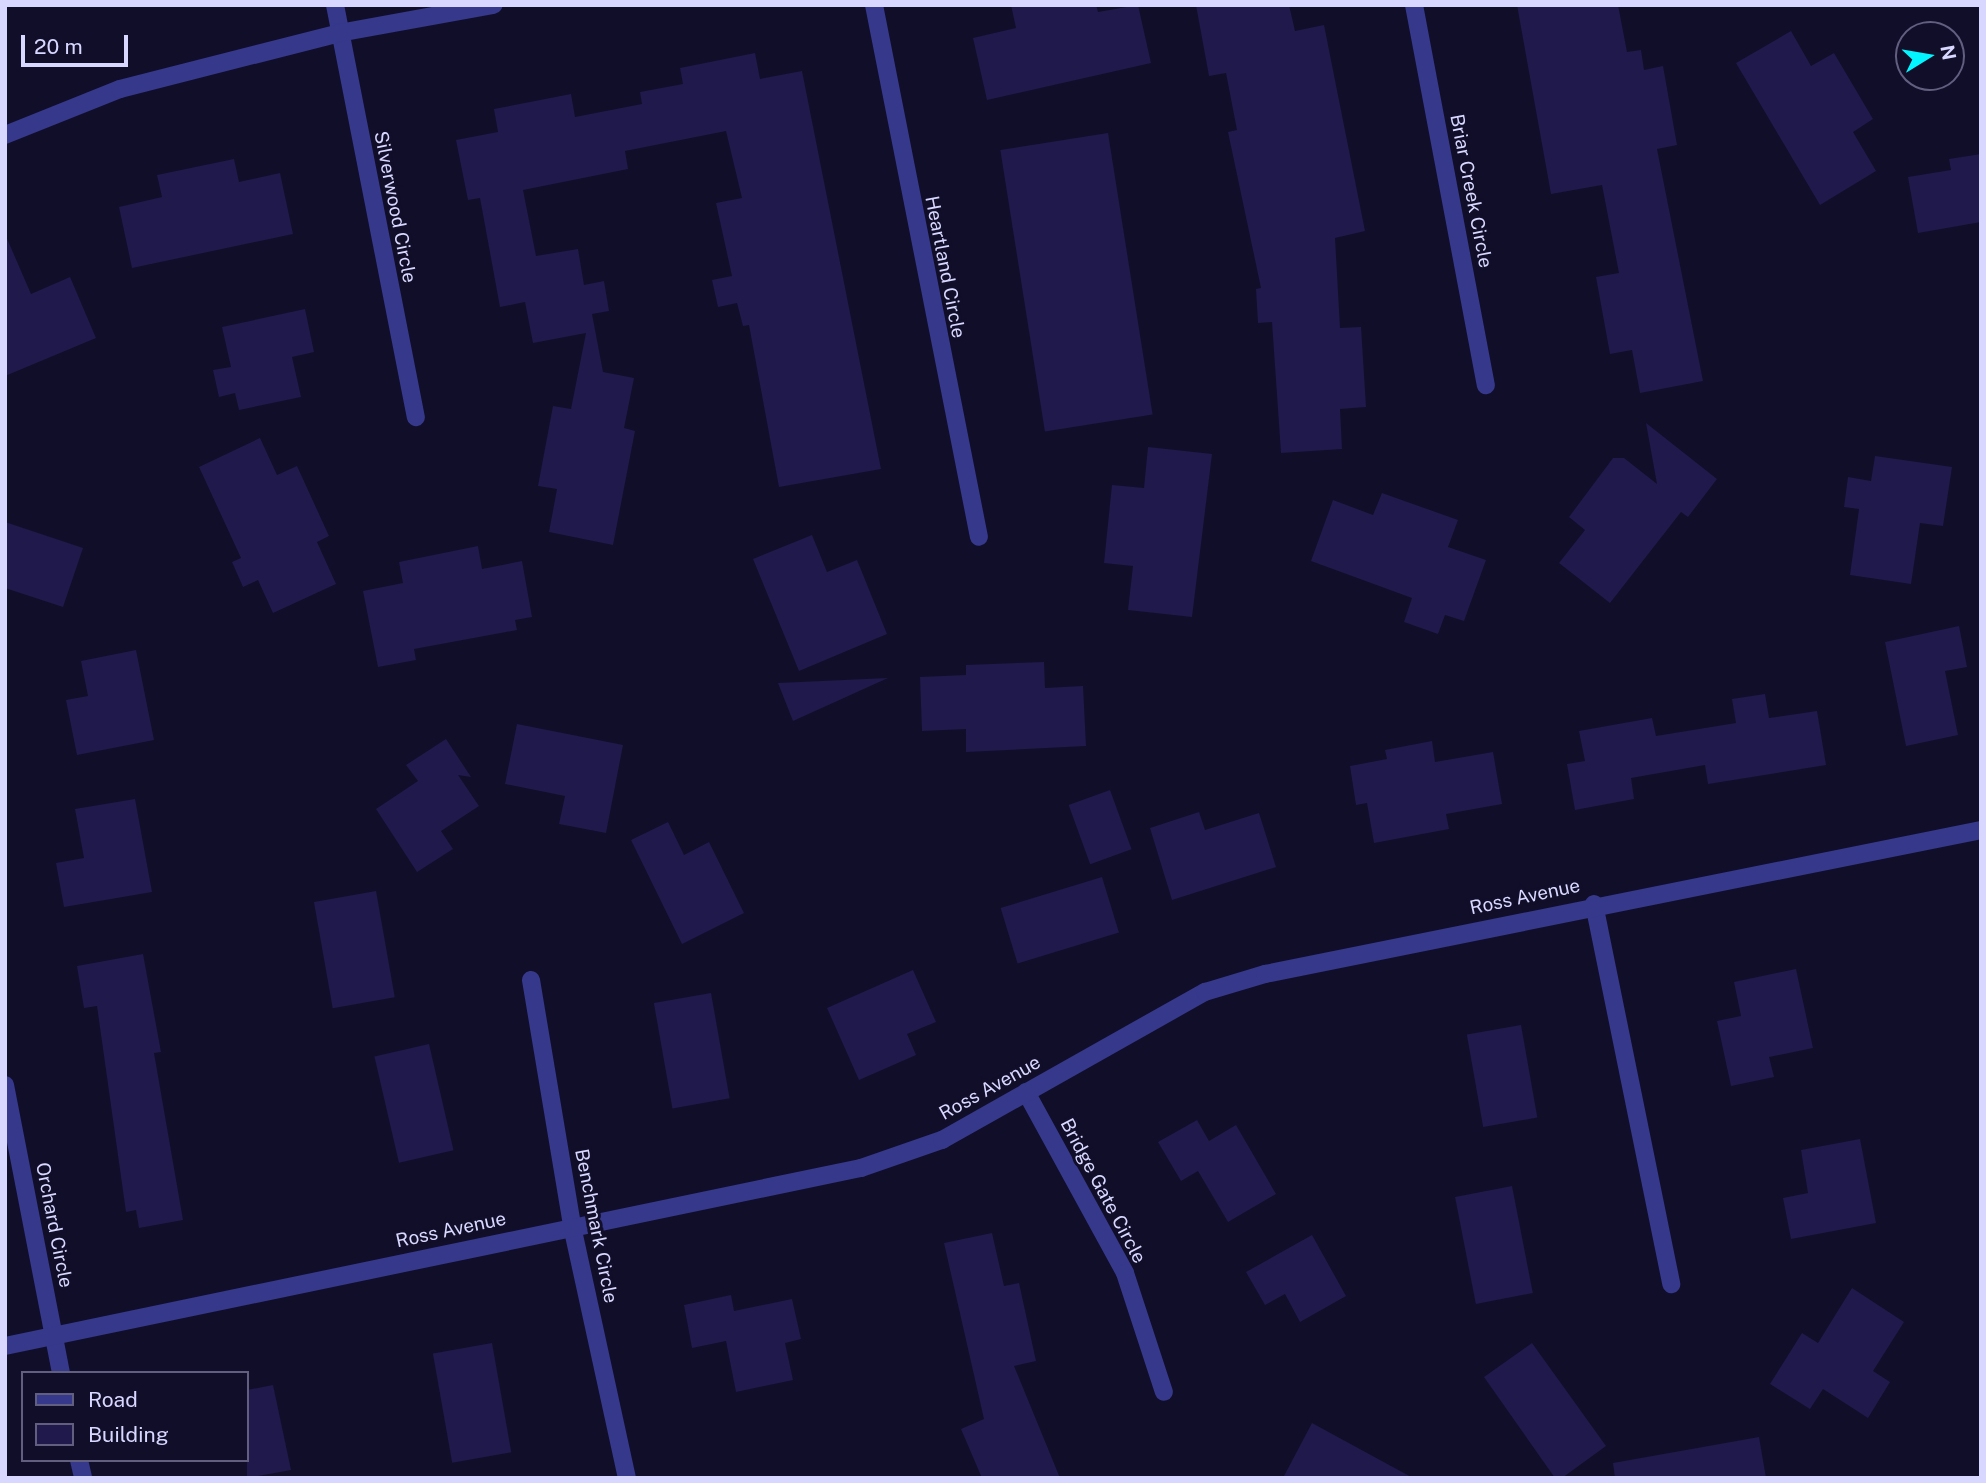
<!DOCTYPE html>
<html>
<head>
<meta charset="utf-8">
<style>
	body { margin:0 }
	#map { position:relative; width:1986px; height:1483px; overflow:hidden; background:#110e29; font-family:"Public Sans",sans-serif }
	div>[style] { position:absolute }
	.building>* { inset:0; background:#20194c; transform-origin:0 0 }
	.minor>* { height:18px; margin:-9px; padding:0 9px; transform-origin:9px; border-radius:9px; background:#36388c }
	span { translate:-50% -50%; white-space:nowrap; text-align:center; line-height:1.15; -webkit-text-stroke:6px #110e29; paint-order:stroke }
	.street-label { font-size:19px; color:#d8d7ff }
	.frame { position:absolute; inset:0; border:7px solid #d8d7ff; pointer-events:none }
	.legend { position:absolute; left:21px; top:1371px; width:228px; height:91px; box-sizing:border-box; background:#110e29; border:2px solid #615e7f; margin:0; padding:9px 12px; list-style:none; font-size:21px; color:#d8d7ff }
	.legend li { display:flex; align-items:center; gap:14px; height:35px }
	.legend b { width:35px; border:2px solid #615e7f }
	.north { position:absolute; left:1895px; top:21px; width:70px; height:70px; box-sizing:border-box; background:#110e29; border:2px solid #615e7f; border-radius:50%; rotate:79deg; font-size:19px; font-weight:700; line-height:28px; text-align:center; color:#d8d7ff }
	.north::after { content:''; display:block; margin:auto; width:24px; height:32px; background:#03f6ff; clip-path:polygon(50% 0,100% 100%,50% 72%,0 100%) }
	.scale { position:absolute; left:21px; top:35px; width:107px; height:32px; box-sizing:border-box; border:4px solid #d8d7ff; border-top:0; padding-left:9px; font-size:21px; line-height:24px; white-space:nowrap; color:#d8d7ff; -webkit-text-stroke:5px #110e29; paint-order:stroke }
</style>
</head>
<body>
<div id="map">
	<div class="building">
		<i style="clip-path:polygon(1011px 5px,1096px 5px,1098px 12px,1138px 5px,1151px 63px,987px 100px,973px 38px,1016px 28px)"></i>
		<i style="clip-path:polygon(1196px 5px,1289px 5px,1295px 31px,1324px 25px,1365px 231px,1335px 238px,1340px 328px,1361px 327px,1366px 407px,1340px 409px,1342px 449px,1281px 453px,1272px 322px,1258px 323px,1256px 289px,1261px 288px,1228px 132px,1237px 130px,1226px 73px,1209px 76px)"></i>
		<i style="clip-path:polygon(1517px 5px,1618px 5px,1627px 52px,1641px 50px,1644px 70px,1663px 66px,1677px 145px,1657px 149px,1703px 381px,1640px 393px,1632px 350px,1610px 354px,1596px 277px,1619px 273px,1602px 185px,1551px 194px)"></i>
		<i style="clip-path:polygon(1791px 31px,1811px 66px,1834px 53px,1873px 119px,1853px 132px,1876px 171px,1820px 205px,1736px 63px)"></i>
		<i style="clip-path:polygon(755px 53px,760px 79px,802px 71px,881px 469px,779px 487px,749px 325px,743px 326px,737px 303px,718px 307px,712px 280px,732px 276px,716px 203px,742px 198px,726px 131px,625px 151px,628px 169px,523px 190px,536px 256px,578px 249px,584px 285px,604px 281px,609px 311px,592px 314px,603px 372px,634px 378px,624px 428px,635px 431px,613px 545px,549px 532px,557px 489px,538px 486px,553px 406px,571px 409px,586px 333px,533px 343px,525px 302px,500px 307px,480px 198px,468px 200px,456px 140px,498px 132px,494px 109px,571px 94px,575px 117px,642px 104px,640px 92px,683px 84px,680px 68px)"></i>
		<i style="left:1108px;top:133px;width:285px;height:109px;rotate:81deg"></i>
		<i style="clip-path:polygon(1981px 154px,1981px 222px,1918px 233px,1908px 177px,1951px 170px,1949px 159px)"></i>
		<i style="clip-path:polygon(234px 159px,239px 182px,280px 173px,293px 234px,132px 268px,119px 207px,162px 197px,157px 175px)"></i>
		<i style="clip-path:polygon(5px 234px,31px 294px,70px 277px,96px 338px,5px 376px)"></i>
		<i style="clip-path:polygon(305px 309px,314px 352px,292px 357px,301px 397px,239px 410px,235px 393px,219px 397px,213px 370px,231px 367px,222px 327px)"></i>
		<i style="clip-path:polygon(1646px 423px,1717px 479px,1688px 517px,1681px 512px,1610px 603px,1559px 563px,1585px 530px,1569px 517px,1613px 458px,1624px 458px,1657px 484px)"></i>
		<i style="clip-path:polygon(260px 438px,277px 475px,297px 466px,329px 536px,317px 542px,336px 584px,273px 613px,258px 580px,243px 587px,232px 562px,241px 558px,199px 467px)"></i>
		<i style="clip-path:polygon(1148px 447px,1212px 454px,1192px 617px,1128px 610px,1133px 566px,1104px 563px,1112px 485px,1144px 488px)"></i>
		<i style="clip-path:polygon(1875px 456px,1952px 467px,1943px 526px,1920px 523px,1911px 584px,1850px 575px,1859px 509px,1844px 507px,1848px 477px,1871px 481px)"></i>
		<i style="clip-path:polygon(1382px 493px,1458px 520px,1448px 547px,1486px 560px,1464px 621px,1445px 615px,1438px 634px,1404px 622px,1412px 598px,1311px 561px,1333px 500px,1373px 515px)"></i>
		<i style="clip-path:polygon(5px 522px,83px 548px,63px 607px,5px 588px)"></i>
		<i style="clip-path:polygon(812px 535px,827px 572px,857px 560px,887px 634px,799px 671px,753px 559px)"></i>
		<i style="clip-path:polygon(478px 546px,482px 569px,522px 561px,532px 617px,515px 620px,517px 630px,414px 649px,416px 660px,378px 667px,363px 591px,403px 583px,399px 562px)"></i>
		<i style="clip-path:polygon(1959px 626px,1967px 667px,1945px 671px,1958px 735px,1906px 746px,1885px 642px)"></i>
		<i style="clip-path:polygon(136px 650px,154px 740px,77px 755px,66px 700px,88px 696px,81px 661px)"></i>
		<i style="clip-path:polygon(1044px 662px,1045px 688px,1083px 686px,1086px 746px,966px 752px,966px 729px,922px 731px,920px 677px,966px 675px,966px 665px)"></i>
		<i style="clip-path:polygon(888px 678px,793px 721px,778px 683px)"></i>
		<i style="clip-path:polygon(1765px 694px,1769px 718px,1817px 711px,1826px 765px,1708px 784px,1705px 765px,1631px 778px,1634px 799px,1575px 810px,1567px 764px,1585px 761px,1579px 731px,1652px 718px,1656px 736px,1736px 723px,1732px 699px)"></i>
		<i style="clip-path:polygon(517px 724px,623px 745px,606px 833px,559px 824px,565px 796px,505px 784px)"></i>
		<i style="clip-path:polygon(446px 739px,471px 777px,458px 775px,479px 806px,441px 831px,453px 849px,417px 872px,376px 809px,418px 781px,406px 765px)"></i>
		<i style="clip-path:polygon(1432px 741px,1435px 762px,1493px 752px,1502px 804px,1446px 814px,1449px 829px,1374px 843px,1367px 803px,1356px 805px,1350px 766px,1387px 759px,1385px 750px)"></i>
		<i style="left:1110px;top:790px;width:63px;height:44px;rotate:70deg"></i>
		<i style="clip-path:polygon(135px 799px,152px 892px,64px 907px,56px 863px,84px 858px,75px 809px)"></i>
		<i style="clip-path:polygon(1199px 812px,1205px 830px,1259px 813px,1276px 867px,1172px 900px,1150px 828px)"></i>
		<i style="clip-path:polygon(668px 822px,684px 855px,709px 842px,744px 913px,682px 944px,631px 840px)"></i>
		<i style="left:1102px;top:877px;width:58px;height:106px;rotate:73deg"></i>
		<i style="left:376px;top:891px;width:108px;height:63px;rotate:80deg"></i>
		<i style="clip-path:polygon(143px 954px,161px 1052px,154px 1053px,183px 1220px,139px 1228px,136px 1210px,126px 1212px,97px 1006px,84px 1008px,77px 966px)"></i>
		<i style="clip-path:polygon(1796px 969px,1813px 1048px,1769px 1057px,1774px 1077px,1731px 1086px,1717px 1021px,1741px 1016px,1734px 982px)"></i>
		<i style="clip-path:polygon(913px 970px,936px 1022px,907px 1034px,916px 1055px,859px 1080px,827px 1008px)"></i>
		<i style="left:711px;top:993px;width:107px;height:58px;rotate:80deg"></i>
		<i style="left:1521px;top:1025px;width:94px;height:55px;rotate:80deg"></i>
		<i style="left:429px;top:1044px;width:109px;height:56px;rotate:77deg"></i>
		<i style="clip-path:polygon(1197px 1120px,1209px 1141px,1236px 1125px,1276px 1194px,1228px 1222px,1198px 1171px,1181px 1181px,1158px 1142px)"></i>
		<i style="clip-path:polygon(1860px 1139px,1876px 1223px,1791px 1239px,1783px 1198px,1808px 1193px,1801px 1150px)"></i>
		<i style="left:1512px;top:1186px;width:109px;height:58px;rotate:79deg"></i>
		<i style="clip-path:polygon(992px 1233px,1004px 1286px,1019px 1283px,1036px 1361px,1014px 1366px,1060px 1478px,982px 1478px,961px 1429px,984px 1419px,944px 1243px)"></i>
		<i style="clip-path:polygon(1312px 1235px,1346px 1296px,1300px 1322px,1285px 1294px,1265px 1305px,1246px 1272px)"></i>
		<i style="clip-path:polygon(1852px 1288px,1904px 1322px,1873px 1371px,1890px 1382px,1868px 1418px,1823px 1389px,1810px 1409px,1770px 1384px,1802px 1333px,1818px 1343px)"></i>
		<i style="clip-path:polygon(731px 1295px,734px 1311px,792px 1299px,801px 1339px,785px 1343px,793px 1380px,736px 1392px,726px 1341px,692px 1348px,684px 1305px)"></i>
		<i style="left:492px;top:1343px;width:111px;height:60px;rotate:80deg"></i>
		<i style="clip-path:polygon(1532px 1343px,1606px 1446px,1562px 1478px,1555px 1478px,1484px 1377px)"></i>
		<i style="clip-path:polygon(273px 1385px,291px 1470px,247px 1478px,247px 1390px)"></i>
		<i style="clip-path:polygon(1312px 1423px,1413px 1478px,1283px 1478px)"></i>
		<i style="clip-path:polygon(1759px 1437px,1766px 1478px,1615px 1478px,1613px 1463px)"></i>
	</div>
	<div class="minor">
		<i style="left:335px;top:5px;width:420px;rotate:78.9deg"></i>
		<i style="left:874px;top:5px;width:542px;rotate:78.84deg"></i>
		<i style="left:1414px;top:5px;width:387px;rotate:79.3deg"></i>
		<i style="left:5px;top:135px;width:124px;rotate:-21.8deg"></i>
		<i style="left:120px;top:89px;width:226px;rotate:-14.3deg"></i>
		<i style="left:339px;top:33px;width:157px;rotate:-10.3deg"></i>
		<i style="left:1594px;top:904px;width:388px;rotate:78.5deg"></i>
		<i style="left:531px;top:980px;width:249px;rotate:80.5deg"></i>
		<i style="left:572px;top:1226px;width:258px;rotate:77.7deg"></i>
		<i style="left:5px;top:1085px;width:293px;rotate:79deg"></i>
		<i style="left:1026px;top:1092px;width:206px;rotate:61.3deg"></i>
		<i style="left:1125px;top:1273px;width:125px;rotate:71.9deg"></i>
		<i style="left:5px;top:1346px;width:874px;rotate:-11.75deg"></i>
		<i style="left:861px;top:1168px;width:86px;rotate:-19.1deg"></i>
		<i style="left:942px;top:1140px;width:302px;rotate:-29.4deg"></i>
		<i style="left:1205px;top:992px;width:63px;rotate:-16.7deg"></i>
		<i style="left:1265px;top:974px;width:730px;rotate:-11.37deg"></i>
		<i style="left:79px;top:1460px;width:18px;rotate:77deg"></i>
	</div>
	<div class="street-label">
		<span style="left:1471px;top:191px;rotate:79deg">Briar Creek Circle</span>
		<span style="left:395px;top:207px;rotate:79deg">Silverwood Circle</span>
		<span style="left:945px;top:267px;rotate:79deg">Heartland Circle</span>
		<span style="left:1525px;top:897px;rotate:-12deg">Ross Avenue</span>
		<span style="left:990px;top:1088px;rotate:-29deg">Ross Avenue</span>
		<span style="left:1103px;top:1191px;rotate:62deg">Bridge Gate Circle</span>
		<span style="left:54px;top:1225px;rotate:79deg">Orchard Circle</span>
		<span style="left:596px;top:1226px;rotate:79deg">Benchmark Circle</span>
		<span style="left:451px;top:1230px;rotate:-12deg">Ross Avenue</span>
	</div>
	<div class="frame"></div>
	<ul class="legend">
	<li><b style="height:9px;background:#36388c"></b>Road</li>
	<li><b style="height:19px;background:#20194c"></b>Building</li>
	</ul>
	<div class="north">N</div>
	<div class="scale">20 m</div>
</div>
</body>
</html>
